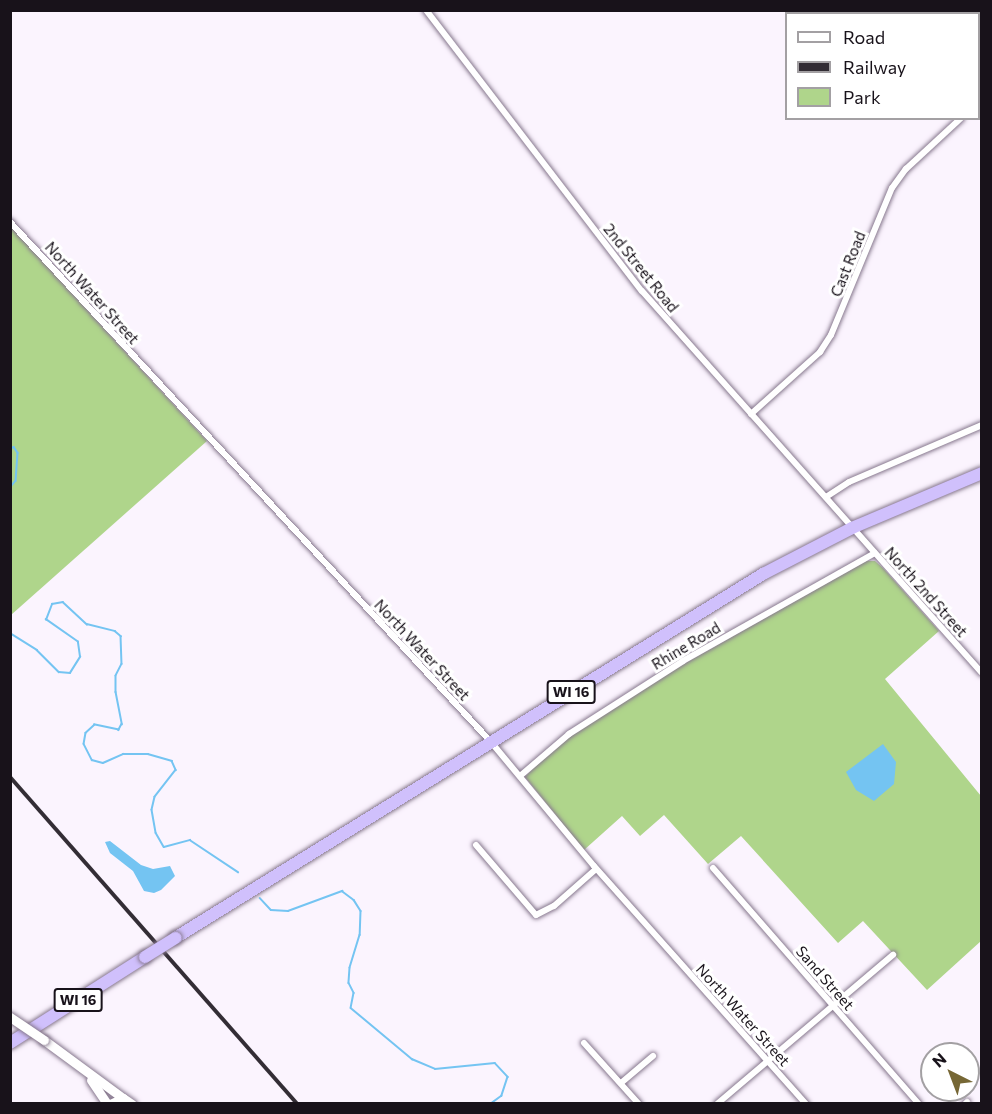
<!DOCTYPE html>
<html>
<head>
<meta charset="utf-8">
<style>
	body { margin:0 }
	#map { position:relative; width:992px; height:1114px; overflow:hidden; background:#fbf4fe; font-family:Commissioner,sans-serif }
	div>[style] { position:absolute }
	.green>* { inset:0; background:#afd58b }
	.water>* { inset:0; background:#74c4f2 }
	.stream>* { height:1.5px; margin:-0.75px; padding:0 0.75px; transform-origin:0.75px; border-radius:0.75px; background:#74c4f2 }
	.roads { filter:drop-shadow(0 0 2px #87788e) drop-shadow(0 0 2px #87788e) }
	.street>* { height:6px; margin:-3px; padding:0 3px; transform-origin:3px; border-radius:3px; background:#fff }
	.secondary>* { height:9px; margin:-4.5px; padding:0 4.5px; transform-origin:4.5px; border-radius:4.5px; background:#fff }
	.highway>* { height:12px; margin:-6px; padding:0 6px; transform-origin:6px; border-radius:6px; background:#d0c0fc }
	.rail>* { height:4px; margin-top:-2px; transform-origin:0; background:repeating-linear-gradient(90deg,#fff 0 4.5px,#332d35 0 9px); box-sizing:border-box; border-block:2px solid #332d35 }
	.bridges { filter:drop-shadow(0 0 2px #87788e) drop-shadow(0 0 2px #87788e) }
	.secondary-bridge>* { height:9px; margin:-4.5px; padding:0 4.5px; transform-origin:4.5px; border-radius:4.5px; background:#fff }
	.highway-bridge>* { height:12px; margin:-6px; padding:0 6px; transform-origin:6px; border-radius:6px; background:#d0c0fc }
	span { translate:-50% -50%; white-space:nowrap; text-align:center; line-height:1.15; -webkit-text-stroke:6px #fff; paint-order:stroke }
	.shield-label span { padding:2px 4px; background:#fff; border:2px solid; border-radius:4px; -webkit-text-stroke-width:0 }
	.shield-label { font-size:14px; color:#18121a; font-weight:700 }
	.street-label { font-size:15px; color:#18121a }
	.frame { position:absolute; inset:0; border:12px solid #18121a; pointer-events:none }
	.legend { position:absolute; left:785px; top:12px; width:195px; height:108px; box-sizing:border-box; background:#fff; border:2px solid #a3a0a3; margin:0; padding:8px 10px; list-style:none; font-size:18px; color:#18121a }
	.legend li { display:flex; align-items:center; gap:12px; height:30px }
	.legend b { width:30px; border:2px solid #a3a0a3 }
	.north { position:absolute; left:920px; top:1042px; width:60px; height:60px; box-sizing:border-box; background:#fff; border:2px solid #a3a0a3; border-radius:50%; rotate:318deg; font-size:16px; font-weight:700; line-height:24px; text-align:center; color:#18121a }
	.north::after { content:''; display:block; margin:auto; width:21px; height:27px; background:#766735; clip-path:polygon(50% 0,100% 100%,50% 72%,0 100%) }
</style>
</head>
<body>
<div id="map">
	<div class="green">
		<i style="clip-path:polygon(11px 227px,207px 441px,11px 615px,10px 615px)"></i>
		<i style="clip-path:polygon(866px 561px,875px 561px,883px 568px,939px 631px,885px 679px,981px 796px,981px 941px,927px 990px,863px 921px,838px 943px,741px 836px,708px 864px,664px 815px,640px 836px,622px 816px,584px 850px,525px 777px,554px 747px,659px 678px)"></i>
	</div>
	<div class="water">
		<i style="clip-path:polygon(883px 744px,896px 762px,894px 784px,874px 801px,856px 790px,846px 772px)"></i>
		<i style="clip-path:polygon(110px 841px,141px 865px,153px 869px,170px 866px,175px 876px,161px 890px,154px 893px,144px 891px,133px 871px,110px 853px,105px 842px)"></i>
	</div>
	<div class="stream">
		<i style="left:10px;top:449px;width:4px;rotate:-27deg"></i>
		<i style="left:14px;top:447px;width:7px;rotate:56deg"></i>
		<i style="left:18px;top:453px;width:28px;rotate:94deg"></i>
		<i style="left:16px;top:481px;width:9px;rotate:131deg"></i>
		<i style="left:10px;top:633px;width:32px;rotate:32deg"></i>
		<i style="left:37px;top:650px;width:31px;rotate:45deg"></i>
		<i style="left:59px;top:672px;width:11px;rotate:5deg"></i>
		<i style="left:70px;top:673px;width:19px;rotate:-58deg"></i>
		<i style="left:80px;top:657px;width:15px;rotate:-98deg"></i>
		<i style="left:78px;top:642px;width:39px;rotate:-145deg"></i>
		<i style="left:46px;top:620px;width:17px;rotate:-69deg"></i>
		<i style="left:52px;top:604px;width:11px;rotate:-10deg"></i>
		<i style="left:63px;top:602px;width:33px;rotate:43deg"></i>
		<i style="left:87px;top:624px;width:29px;rotate:14deg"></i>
		<i style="left:115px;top:631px;width:8px;rotate:40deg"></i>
		<i style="left:121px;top:636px;width:28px;rotate:88deg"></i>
		<i style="left:122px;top:664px;width:13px;rotate:117deg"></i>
		<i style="left:116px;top:676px;width:16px;rotate:90deg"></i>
		<i style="left:116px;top:692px;width:33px;rotate:79deg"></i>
		<i style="left:122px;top:724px;width:7px;rotate:117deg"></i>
		<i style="left:119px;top:730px;width:25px;rotate:-168deg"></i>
		<i style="left:95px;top:725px;width:12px;rotate:138deg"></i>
		<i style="left:86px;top:733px;width:11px;rotate:100deg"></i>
		<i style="left:84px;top:744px;width:18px;rotate:63deg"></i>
		<i style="left:92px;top:760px;width:11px;rotate:15deg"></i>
		<i style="left:103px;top:763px;width:22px;rotate:-24deg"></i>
		<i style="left:123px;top:754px;width:25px"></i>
		<i style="left:148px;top:754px;width:25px;rotate:16deg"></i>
		<i style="left:172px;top:761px;width:10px;rotate:66deg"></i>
		<i style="left:176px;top:770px;width:34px;rotate:128deg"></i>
		<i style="left:155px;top:797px;width:13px;rotate:103deg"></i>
		<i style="left:152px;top:810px;width:23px;rotate:80deg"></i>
		<i style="left:156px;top:833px;width:16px;rotate:60deg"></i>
		<i style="left:164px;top:847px;width:27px;rotate:-15deg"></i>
		<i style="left:190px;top:840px;width:58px;rotate:33.7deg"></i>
		<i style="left:260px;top:898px;width:16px;rotate:47deg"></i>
		<i style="left:271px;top:910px;width:17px;rotate:3deg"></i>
		<i style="left:288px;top:911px;width:58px;rotate:-20.3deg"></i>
		<i style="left:342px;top:891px;width:15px;rotate:37deg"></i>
		<i style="left:354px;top:900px;width:13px;rotate:58deg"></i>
		<i style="left:361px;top:911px;width:24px;rotate:92deg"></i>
		<i style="left:360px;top:935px;width:34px;rotate:107deg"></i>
		<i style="left:350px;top:968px;width:15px;rotate:94deg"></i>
		<i style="left:349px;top:983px;width:11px;rotate:63deg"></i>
		<i style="left:354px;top:993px;width:15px;rotate:101deg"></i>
		<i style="left:351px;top:1008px;width:80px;rotate:39.9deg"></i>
		<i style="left:412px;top:1059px;width:25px;rotate:23deg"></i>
		<i style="left:435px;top:1069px;width:60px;rotate:-5.7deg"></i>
		<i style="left:495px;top:1063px;width:19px;rotate:47deg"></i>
		<i style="left:508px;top:1077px;width:20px;rotate:108deg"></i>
		<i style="left:502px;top:1096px;width:14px;rotate:144deg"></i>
	</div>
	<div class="roads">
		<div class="street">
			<i style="left:426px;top:10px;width:354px;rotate:52.5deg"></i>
			<i style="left:642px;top:291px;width:511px;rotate:48.33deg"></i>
			<i style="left:978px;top:104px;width:4px;rotate:-27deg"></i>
			<i style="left:10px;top:222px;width:708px;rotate:47.23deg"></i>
			<i style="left:491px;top:742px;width:161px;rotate:50.3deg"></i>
			<i style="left:594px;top:866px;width:319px;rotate:48.3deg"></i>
			<i style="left:751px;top:414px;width:93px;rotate:-41.9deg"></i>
			<i style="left:820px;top:352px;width:20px;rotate:-57deg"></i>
			<i style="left:831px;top:335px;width:159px;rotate:-67.5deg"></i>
			<i style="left:892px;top:188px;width:24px;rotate:-54deg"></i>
			<i style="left:906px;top:169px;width:75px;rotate:-42.8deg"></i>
			<i style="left:826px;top:497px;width:27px;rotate:-33deg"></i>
			<i style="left:849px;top:482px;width:145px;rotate:-23.2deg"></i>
			<i style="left:520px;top:776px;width:65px;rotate:-40.6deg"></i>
			<i style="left:569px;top:734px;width:135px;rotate:-32.6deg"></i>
			<i style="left:683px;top:661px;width:220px;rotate:-29.4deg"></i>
			<i style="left:476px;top:845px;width:92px;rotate:49.4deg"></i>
			<i style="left:536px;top:915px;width:20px;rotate:-27deg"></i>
			<i style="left:554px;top:906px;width:56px;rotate:-41.4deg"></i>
			<i style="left:713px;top:868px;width:313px;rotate:48.9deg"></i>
			<i style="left:584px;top:1043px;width:82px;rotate:48deg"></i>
			<i style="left:621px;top:1083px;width:42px;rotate:-40.2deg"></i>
			<i style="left:717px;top:1104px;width:231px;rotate:-40.3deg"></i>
			<i style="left:965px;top:1104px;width:3px;rotate:-45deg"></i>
		</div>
		<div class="secondary">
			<i style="left:44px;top:1040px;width:98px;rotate:36.3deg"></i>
			<i style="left:91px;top:1080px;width:29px;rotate:56deg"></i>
			<i style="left:110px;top:1104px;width:14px;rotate:-25deg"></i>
			<i style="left:123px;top:1098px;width:11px;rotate:34deg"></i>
		</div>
		<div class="highway">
			<i style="left:175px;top:938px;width:692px;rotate:-31.76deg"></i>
			<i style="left:763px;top:574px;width:100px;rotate:-27.3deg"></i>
			<i style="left:852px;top:528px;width:141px;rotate:-22.9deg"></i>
			<i style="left:10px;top:1043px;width:160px;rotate:-32.5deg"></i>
		</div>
	</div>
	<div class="rail">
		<i style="left:10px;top:777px;width:435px;rotate:48.7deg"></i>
	</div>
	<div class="bridges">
		<div class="secondary-bridge">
			<i style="left:10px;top:1017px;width:41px;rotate:34.1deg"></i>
		</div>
		<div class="highway-bridge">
			<i style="left:145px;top:957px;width:36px;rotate:-32deg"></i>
		</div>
	</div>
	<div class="shield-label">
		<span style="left:571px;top:692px">WI 16</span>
		<span style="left:78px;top:1000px">WI 16</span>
	</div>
	<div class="street-label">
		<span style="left:848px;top:264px;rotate:-68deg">Cast Road</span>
		<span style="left:641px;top:268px;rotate:51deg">2nd Street Road</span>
		<span style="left:92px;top:293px;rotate:48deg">North Water Street</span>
		<span style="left:926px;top:592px;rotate:48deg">North 2nd Street</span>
		<span style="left:686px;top:646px;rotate:-31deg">Rhine Road</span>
		<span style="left:422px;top:650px;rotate:47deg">North Water Street</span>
		<span style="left:825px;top:978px;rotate:49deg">Sand Street</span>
		<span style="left:743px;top:1015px;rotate:48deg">North Water Street</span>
	</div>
	<div class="frame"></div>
	<ul class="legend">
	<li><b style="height:8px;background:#fff"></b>Road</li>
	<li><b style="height:8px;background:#332d35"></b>Railway</li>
	<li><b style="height:16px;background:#afd58b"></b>Park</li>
	</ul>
	<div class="north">N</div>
</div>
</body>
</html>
